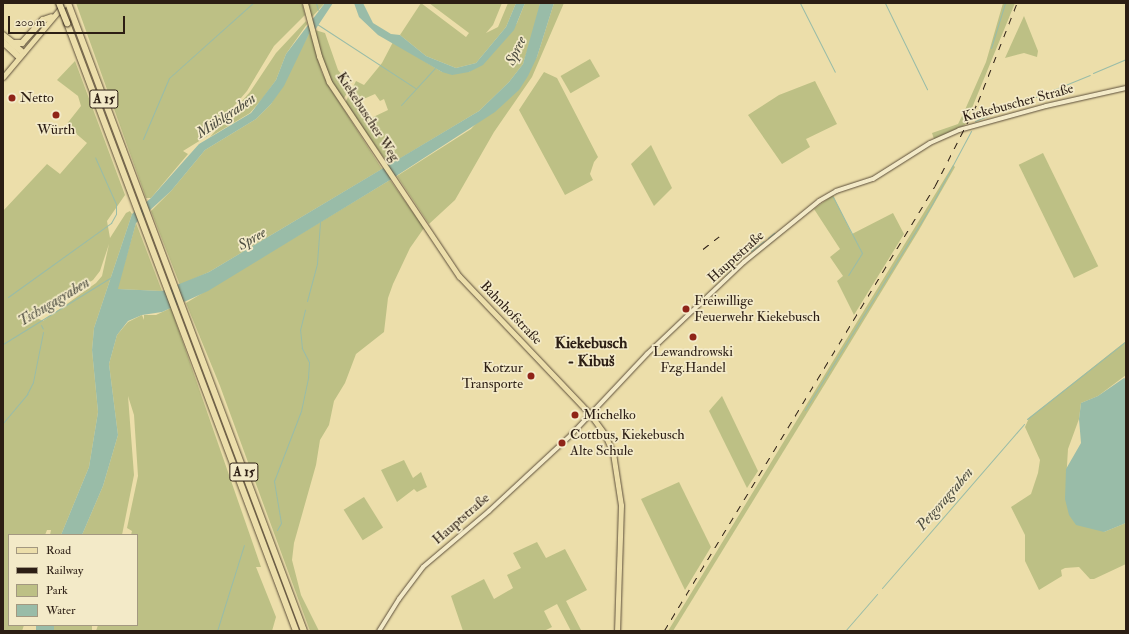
<!DOCTYPE html>
<html>
<head>
<meta charset="utf-8">
<style>
	body { margin:0 }
	#map { position:relative; width:1129px; height:634px; overflow:hidden; background:#ecdeaa; font-family:"IM FELL Double Pica",serif }
	div>[style] { position:absolute }
	.green>* { inset:0; background:#bdc085; transform-origin:0 0 }
	.water>* { inset:0; background:#99bca8; transform-origin:0 0 }
	.stream>* { height:1px; margin:-0.5px; padding:0 0.5px; transform-origin:0.5px; border-radius:0.5px; background:#99bca8 }
	.roads { filter:drop-shadow(0 0 1px #5c4e3a) drop-shadow(0 0 1px #5c4e3a) }
	.minor>* { height:4px; margin:-2px; padding:0 2px; transform-origin:2px; border-radius:2px; background:#f3eac8 }
	.major>* { height:5px; margin:-2.5px; padding:0 2.5px; transform-origin:2.5px; border-radius:2.5px; background:#ecdeaa }
	.highway>* { height:6px; margin:-3px; padding:0 3px; transform-origin:3px; border-radius:3px; background:#ecdeaa }
	.rail>* { height:1px; margin-top:-0.5px; transform-origin:0; background:repeating-linear-gradient(90deg,#2c1e14 0 7px,transparent 0 14px) }
	.bridges { filter:drop-shadow(0 0 1px #2c1e14) drop-shadow(0 0 1px #2c1e14) }
	.highway-bridge>* { height:6px; margin:-3px; padding:0 3px; transform-origin:3px; border-radius:3px; background:#ecdeaa }
	.dots>* { width:11px; height:11px; translate:-50% -50%; box-sizing:border-box; border:2px solid #f3eac8; border-radius:50% }
	span { translate:-50% -50%; white-space:nowrap; text-align:center; line-height:1.15; -webkit-text-stroke:3.5px #f3eac8; paint-order:stroke }
	.shield-label span { padding:1px 3px; background:#f3eac8; border:1px solid; border-radius:3px; -webkit-text-stroke-width:0 }
	.shield-label { font-size:13px; color:#2c1e14; font-weight:700 }
	.poi-label { font-size:14px; color:#2c1e14 }
	.left { translate:0 -50%; text-align:left }
	.right { translate:-100% -50%; text-align:right }
	.street-label { font-size:14px; color:#2c1e14 }
	.water-label { font-size:15px; color:#4d4d40; font-style:italic }
	.quarter-label { font-size:16px; color:#2c1e14; font-weight:700 }
	.frame { position:absolute; inset:0; border:4px solid #2c1e14; pointer-events:none }
	.legend { position:absolute; left:8px; top:534px; width:130px; height:92px; box-sizing:border-box; background:#f3eac8; border:1px solid #a39880; margin:0; padding:5px 7px; list-style:none; font-size:12px; color:#2c1e14 }
	.legend li { display:flex; align-items:center; gap:8px; height:20px }
	.legend b { width:20px; border:1px solid #a39880 }
	.scale { position:absolute; left:8px; top:16px; width:117px; height:18px; box-sizing:border-box; border:2px solid #2c1e14; border-top:0; padding-left:5px; font-size:12px; line-height:14px; white-space:nowrap; color:#2c1e14; -webkit-text-stroke:3px #f3eac8; paint-order:stroke }
</style>
</head>
<body>
<div id="map">
	<div class="green">
		<i style="clip-path:polygon(76px 3px,302px 3px,305px 15px,274px 46px,247px 91px,209px 135px,183px 151px,188px 154px,151px 198px,146px 198px)"></i>
		<i style="clip-path:polygon(307px 3px,325px 3px,311px 18px)"></i>
		<i style="clip-path:polygon(421px 3px,466px 37px,469px 33px,429px 3px,502px 3px,493px 25px,486px 33px,498px 27px,508px 3px,516px 3px,506px 27px,476px 63px,456px 68px,426px 56px,400px 35px)"></i>
		<i style="clip-path:polygon(evenodd,525px 3px,540px 3px,537px 20px,523px 64px,509px 82px,479px 111px,389px 165px,345px 103px,356px 81px,364px 85px,382px 63px,393px 42px,442px 72px,469px 72px,517px 23px,525px 3px,375px 94px,380px 101px,384px 99px,388px 110px,367px 120px,359px 101px,375px 94px)"></i>
		<i style="clip-path:polygon(554px 3px,564px 3px,532px 77px,494px 132px,455px 200px,429px 224px,397px 176px,471px 129px,537px 57px)"></i>
		<i style="clip-path:polygon(1003px 3px,1015px 3px,965px 125px,934px 139px,932px 133px,958px 124px,964px 112px,986px 62px)"></i>
		<i style="clip-path:polygon(1024px 16px,1038px 51px,1037px 57px,1024px 53px,1005px 58px)"></i>
		<i style="clip-path:polygon(306px 21px,307px 24px,286px 54px,276px 80px,263px 98px,250px 113px,210px 137px,250px 92px,276px 53px)"></i>
		<i style="clip-path:polygon(315px 30px,325px 33px,338px 70px,351px 86px,343px 100px,325px 72px)"></i>
		<i style="clip-path:polygon(310px 32px,322px 73px,330px 88px,382px 169px,209px 272px,180px 285px,151px 211px,171px 191px,205px 150px,256px 119px,271px 104px)"></i>
		<i style="left:590px;top:59px;width:20px;height:34px;rotate:60deg"></i>
		<i style="clip-path:polygon(evenodd,75px 61px,125px 195px,107px 221px,110px 238px,126px 213px,130px 211px,132px 214px,94px 328px,92px 350px,98px 412px,89px 467px,61px 535px,50px 535px,51px 530px,47px 530px,45px 535px,9px 535px,9px 625px,24px 625px,22px 631px,3px 631px,3px 211px,47px 164px,60px 174px,87px 143px,66px 125px,81px 106px,78px 96px,57px 80px,75px 61px,109px 244px,102px 276px,96px 283px,43px 321px,35px 317px,93px 280px,100px 271px,109px 244px)"></i>
		<i style="clip-path:polygon(544px 72px,557px 78px,598px 157px,594px 162px,590px 174px,593px 180px,565px 195px,519px 110px)"></i>
		<i style="clip-path:polygon(815px 81px,837px 124px,806px 139px,810px 147px,782px 164px,748px 115px,779px 95px)"></i>
		<i style="clip-path:polygon(651px 145px,672px 188px,654px 206px,631px 164px)"></i>
		<i style="left:1043px;top:153px;width:126px;height:27px;rotate:64deg"></i>
		<i style="clip-path:polygon(953px 165px,955px 167px,919px 230px,828px 379px,673px 631px,668px 631px)"></i>
		<i style="clip-path:polygon(390px 180px,424px 228px,410px 248px,393px 284px,388px 298px,384px 332px,356px 354px,345px 383px,334px 401px,329px 425px,320px 440px,316px 465px,294px 543px,292px 560px,301px 595px,319px 631px,310px 631px,220px 386px,186px 303px)"></i>
		<i style="clip-path:polygon(833px 195px,852px 234px,893px 213px,904px 234px,854px 315px,837px 281px,843px 276px,830px 257px,840px 249px,814px 209px)"></i>
		<i style="clip-path:polygon(136px 223px,162px 291px,117px 289px)"></i>
		<i style="clip-path:polygon(171px 308px,261px 567px,256px 567px,276px 617px,272px 631px,96px 631px,98px 625px,137px 625px,137px 535px,131px 535px,132px 531px,127px 528px,138px 476px,134px 415px,128px 396px,134px 475px,122px 535px,82px 535px,103px 486px,118px 435px,109px 364px,117px 335px,128px 322px,142px 315px,144px 320px,144px 315px,156px 315px)"></i>
		<i style="clip-path:polygon(1126px 341px,1126px 375px,1098px 396px,1081px 403px,1079px 419px,1068px 449px,1066px 482px,1104px 532px,1126px 523px,1126px 564px,1094px 579px,1090px 579px,1079px 567px,1065px 568px,1061px 570px,1062px 576px,1039px 590px,1025px 561px,1025px 535px,1011px 507px,1031px 494px,1038px 473px,1040px 460px,1025px 427px,1029px 418px)"></i>
		<i style="clip-path:polygon(722px 396px,758px 471px,747px 488px,709px 411px)"></i>
		<i style="clip-path:polygon(404px 460px,413px 478px,421px 472px,427px 487px,417px 492px,414px 489px,397px 502px,381px 470px)"></i>
		<i style="clip-path:polygon(679px 482px,711px 547px,685px 590px,641px 499px)"></i>
		<i style="left:364px;top:497px;width:36px;height:24px;rotate:58deg"></i>
		<i style="clip-path:polygon(537px 542px,546px 558px,565px 549px,579px 575px,587px 590px,566px 601px,581px 630px,571px 631px,557px 604px,544px 611px,552px 627px,544px 631px,463px 631px,451px 596px,484px 579px,494px 599px,513px 588px,507px 575px,521px 568px,513px 553px)"></i>
		<i style="left:54px;top:625px;width:38px;height:6px"></i>
	</div>
	<div class="water">
		<i style="clip-path:polygon(325px 3px,333px 3px,315px 30px,310px 32px,284px 86px,271px 104px,256px 119px,205px 150px,171px 191px,136px 223px,118px 289px,162px 291px,209px 272px,479px 111px,509px 82px,523px 64px,540px 3px,554px 3px,537px 57px,528px 76px,519px 90px,495px 112px,390px 180px,208px 291px,162px 312px,142px 315px,128px 321px,117px 335px,109px 364px,118px 435px,103px 486px,82px 535px,61px 535px,89px 467px,98px 412px,92px 350px,94px 328px,132px 214px,151px 198px,199px 144px,251px 113px,276px 80px,286px 54px)"></i>
		<i style="clip-path:polygon(354px 3px,363px 3px,373px 23px,391px 34px,400px 35px,426px 56px,456px 68px,476px 63px,506px 27px,516px 3px,525px 3px,514px 30px,483px 65px,469px 72px,452px 75px,442px 72px,378px 35px,359px 17px)"></i>
		<i style="clip-path:polygon(1124px 378px,1126px 379px,1126px 523px,1104px 532px,1076px 525px,1069px 515px,1065px 499px,1066px 469px,1081px 443px,1079px 419px,1081px 403px,1098px 396px)"></i>
		<i style="left:36px;top:625px;width:18px;height:6px"></i>
	</div>
	<div class="stream">
		<i style="left:316px;top:3px;width:7px;rotate:74deg"></i>
		<i style="left:800px;top:3px;width:77px;rotate:63.1deg"></i>
		<i style="left:885px;top:3px;width:96px;rotate:64deg"></i>
		<i style="left:317px;top:24px;width:117px;rotate:33.1deg"></i>
		<i style="left:991px;top:48px;width:47px;rotate:-72.7deg"></i>
		<i style="left:1093px;top:73px;width:36px;rotate:-23deg"></i>
		<i style="left:401px;top:105px;width:50px;rotate:-47.4deg"></i>
		<i style="left:1011px;top:107px;width:85px;rotate:-22.1deg"></i>
		<i style="left:975px;top:121px;width:35px;rotate:-22deg"></i>
		<i style="left:143px;top:139px;width:66px;rotate:-66.9deg"></i>
		<i style="left:169px;top:78px;width:113px;rotate:-41.8deg"></i>
		<i style="left:833px;top:197px;width:63px;rotate:62.6deg"></i>
		<i style="left:862px;top:253px;width:26px;rotate:122deg"></i>
		<i style="left:768px;top:238px;width:8px;rotate:-40deg"></i>
		<i style="left:751px;top:251px;width:16px;rotate:-38deg"></i>
		<i style="left:725px;top:276px;width:15px;rotate:-42deg"></i>
		<i style="left:715px;top:286px;width:9px;rotate:-41deg"></i>
		<i style="left:8px;top:297px;width:127px;rotate:-35.7deg"></i>
		<i style="left:111px;top:223px;width:10px;rotate:-61deg"></i>
		<i style="left:116px;top:214px;width:10px;rotate:-90deg"></i>
		<i style="left:116px;top:204px;width:51px;rotate:-114.1deg"></i>
		<i style="left:307px;top:301px;width:39px;rotate:-75deg"></i>
		<i style="left:317px;top:263px;width:41px;rotate:-85.8deg"></i>
		<i style="left:41px;top:325px;width:4px;rotate:63deg"></i>
		<i style="left:3px;top:344px;width:126px;rotate:-31.7deg"></i>
		<i style="left:805px;top:410px;width:240px;rotate:-58.3deg"></i>
		<i style="left:931px;top:206px;width:85px;rotate:-61.9deg"></i>
		<i style="left:1027px;top:419px;width:126px;rotate:-38.2deg"></i>
		<i style="left:3px;top:423px;width:38px;rotate:-50deg"></i>
		<i style="left:27px;top:394px;width:13px;rotate:-63deg"></i>
		<i style="left:33px;top:382px;width:51px;rotate:-78.7deg"></i>
		<i style="left:277px;top:530px;width:8px;rotate:-60deg"></i>
		<i style="left:281px;top:523px;width:43px;rotate:-99.5deg"></i>
		<i style="left:274px;top:481px;width:75px;rotate:-68.9deg"></i>
		<i style="left:301px;top:411px;width:35px;rotate:-78deg"></i>
		<i style="left:308px;top:377px;width:15px;rotate:-86deg"></i>
		<i style="left:309px;top:362px;width:16px;rotate:-117deg"></i>
		<i style="left:302px;top:348px;width:18px;rotate:-96deg"></i>
		<i style="left:300px;top:330px;width:21px;rotate:-76deg"></i>
		<i style="left:882px;top:588px;width:217px;rotate:-49.1deg"></i>
		<i style="left:217px;top:631px;width:90px;rotate:-72.6deg"></i>
		<i style="left:845px;top:631px;width:49px;rotate:-49.1deg"></i>
	</div>
	<div class="roads">
		<div class="minor">
			<i style="left:379px;top:631px;width:38px;rotate:-58deg"></i>
			<i style="left:399px;top:599px;width:40px;rotate:-53deg"></i>
			<i style="left:423px;top:567px;width:87px;rotate:-40.3deg"></i>
			<i style="left:489px;top:511px;width:112px;rotate:-42.8deg"></i>
			<i style="left:571px;top:435px;width:111px;rotate:-46.8deg"></i>
			<i style="left:647px;top:354px;width:134px;rotate:-43.5deg"></i>
			<i style="left:744px;top:262px;width:97px;rotate:-39.1deg"></i>
			<i style="left:819px;top:201px;width:20px;rotate:-30deg"></i>
			<i style="left:836px;top:191px;width:39px;rotate:-18deg"></i>
			<i style="left:873px;top:179px;width:67px;rotate:-32.3deg"></i>
			<i style="left:930px;top:143px;width:32px;rotate:-24deg"></i>
			<i style="left:959px;top:130px;width:90px;rotate:-15.4deg"></i>
			<i style="left:1046px;top:106px;width:82px;rotate:-12.7deg"></i>
		</div>
		<div class="major">
			<i style="left:305px;top:3px;width:55px;rotate:75.2deg"></i>
			<i style="left:319px;top:56px;width:28px;rotate:69deg"></i>
			<i style="left:329px;top:82px;width:234px;rotate:56.2deg"></i>
			<i style="left:459px;top:276px;width:190px;rotate:46.5deg"></i>
			<i style="left:590px;top:414px;width:26px;rotate:54deg"></i>
			<i style="left:605px;top:435px;width:20px;rotate:66deg"></i>
			<i style="left:613px;top:453px;width:53px;rotate:81.3deg"></i>
			<i style="left:621px;top:505px;width:126px;rotate:91.8deg"></i>
			<i style="left:3px;top:77px;width:97px;rotate:-50deg"></i>
		</div>
		<div class="highway">
			<i style="left:68px;top:3px;width:671px;rotate:69.4deg"></i>
			<i style="left:67px;top:23px;width:650px;rotate:69.36deg"></i>
			<i style="left:3px;top:35px;width:13px;rotate:39deg"></i>
			<i style="left:13px;top:43px;width:9px"></i>
			<i style="left:22px;top:43px;width:31px;rotate:-48deg"></i>
			<i style="left:43px;top:20px;width:9px;rotate:-18deg"></i>
			<i style="left:3px;top:42px;width:22px;rotate:43deg"></i>
			<i style="left:12px;top:43px;width:15px;rotate:42deg"></i>
		</div>
	</div>
	<div class="rail">
		<i style="left:703px;top:249px;width:23px;rotate:-38deg"></i>
		<i style="left:664px;top:631px;width:521px;rotate:-58.66deg"></i>
		<i style="left:935px;top:186px;width:94px;rotate:-62.9deg"></i>
		<i style="left:978px;top:102px;width:106px;rotate:-68.5deg"></i>
	</div>
	<div class="bridges">
		<div class="highway-bridge">
			<i style="left:59px;top:3px;width:22px;rotate:68deg"></i>
		</div>
	</div>
	<div class="dots">
		<i style="left:12px;top:98px;background:#8f2418"></i>
		<i style="left:56px;top:115px;background:#8f2418"></i>
		<i style="left:686px;top:309px;background:#8f2418"></i>
		<i style="left:693px;top:337px;background:#8f2418"></i>
		<i style="left:531px;top:376px;background:#8f2418"></i>
		<i style="left:575px;top:415px;background:#8f2418"></i>
		<i style="left:562px;top:443px;background:#8f2418"></i>
	</div>
	<div class="shield-label">
		<span style="left:104px;top:99px">A 15</span>
		<span style="left:244px;top:472px">A 15</span>
	</div>
	<div class="poi-label">
		<span class="left" style="left:20px;top:98px">Netto</span>
		<span style="left:56px;top:130px">Würth</span>
		<span class="left" style="left:694px;top:309px">Freiwillige<br>Feuerwehr Kiekebusch</span>
		<span style="left:693px;top:360px">Lewandrowski<br>Fzg.Handel</span>
		<span class="right" style="left:523px;top:376px">Kotzur<br>Transporte</span>
		<span class="left" style="left:583px;top:415px">Michelko</span>
		<span class="left" style="left:570px;top:443px">Cottbus, Kiekebusch<br>Alte Schule</span>
	</div>
	<div class="street-label">
		<span style="left:1018px;top:103px;rotate:-15deg">Kiekebuscher Straße</span>
		<span style="left:368px;top:117px;rotate:57deg">Kiekebuscher Weg</span>
		<span style="left:736px;top:257px;rotate:-42deg">Hauptstraße</span>
		<span style="left:511px;top:313px;rotate:46deg">Bahnhofstraße</span>
		<span style="left:461px;top:519px;rotate:-41deg">Hauptstraße</span>
	</div>
	<div class="water-label">
		<span style="left:516px;top:51px;rotate:-65deg">Spree</span>
		<span style="left:226px;top:116px;rotate:-34deg">Mühlgraben</span>
		<span style="left:252px;top:239px;rotate:-31deg">Spree</span>
		<span style="left:54px;top:302px;rotate:-31deg">Tschugagraben</span>
		<span style="left:945px;top:499px;rotate:-49deg">Petgoragraben</span>
	</div>
	<div class="quarter-label">
		<span style="left:591px;top:352px">Kiekebusch<br>- Kibuš</span>
	</div>
	<div class="frame"></div>
	<ul class="legend">
	<li><b style="height:5px;background:#ecdeaa"></b>Road</li>
	<li><b style="height:5px;background:#2c1e14"></b>Railway</li>
	<li><b style="height:11px;background:#bdc085"></b>Park</li>
	<li><b style="height:11px;background:#99bca8"></b>Water</li>
	</ul>
	<div class="scale">200 m</div>
</div>
</body>
</html>
